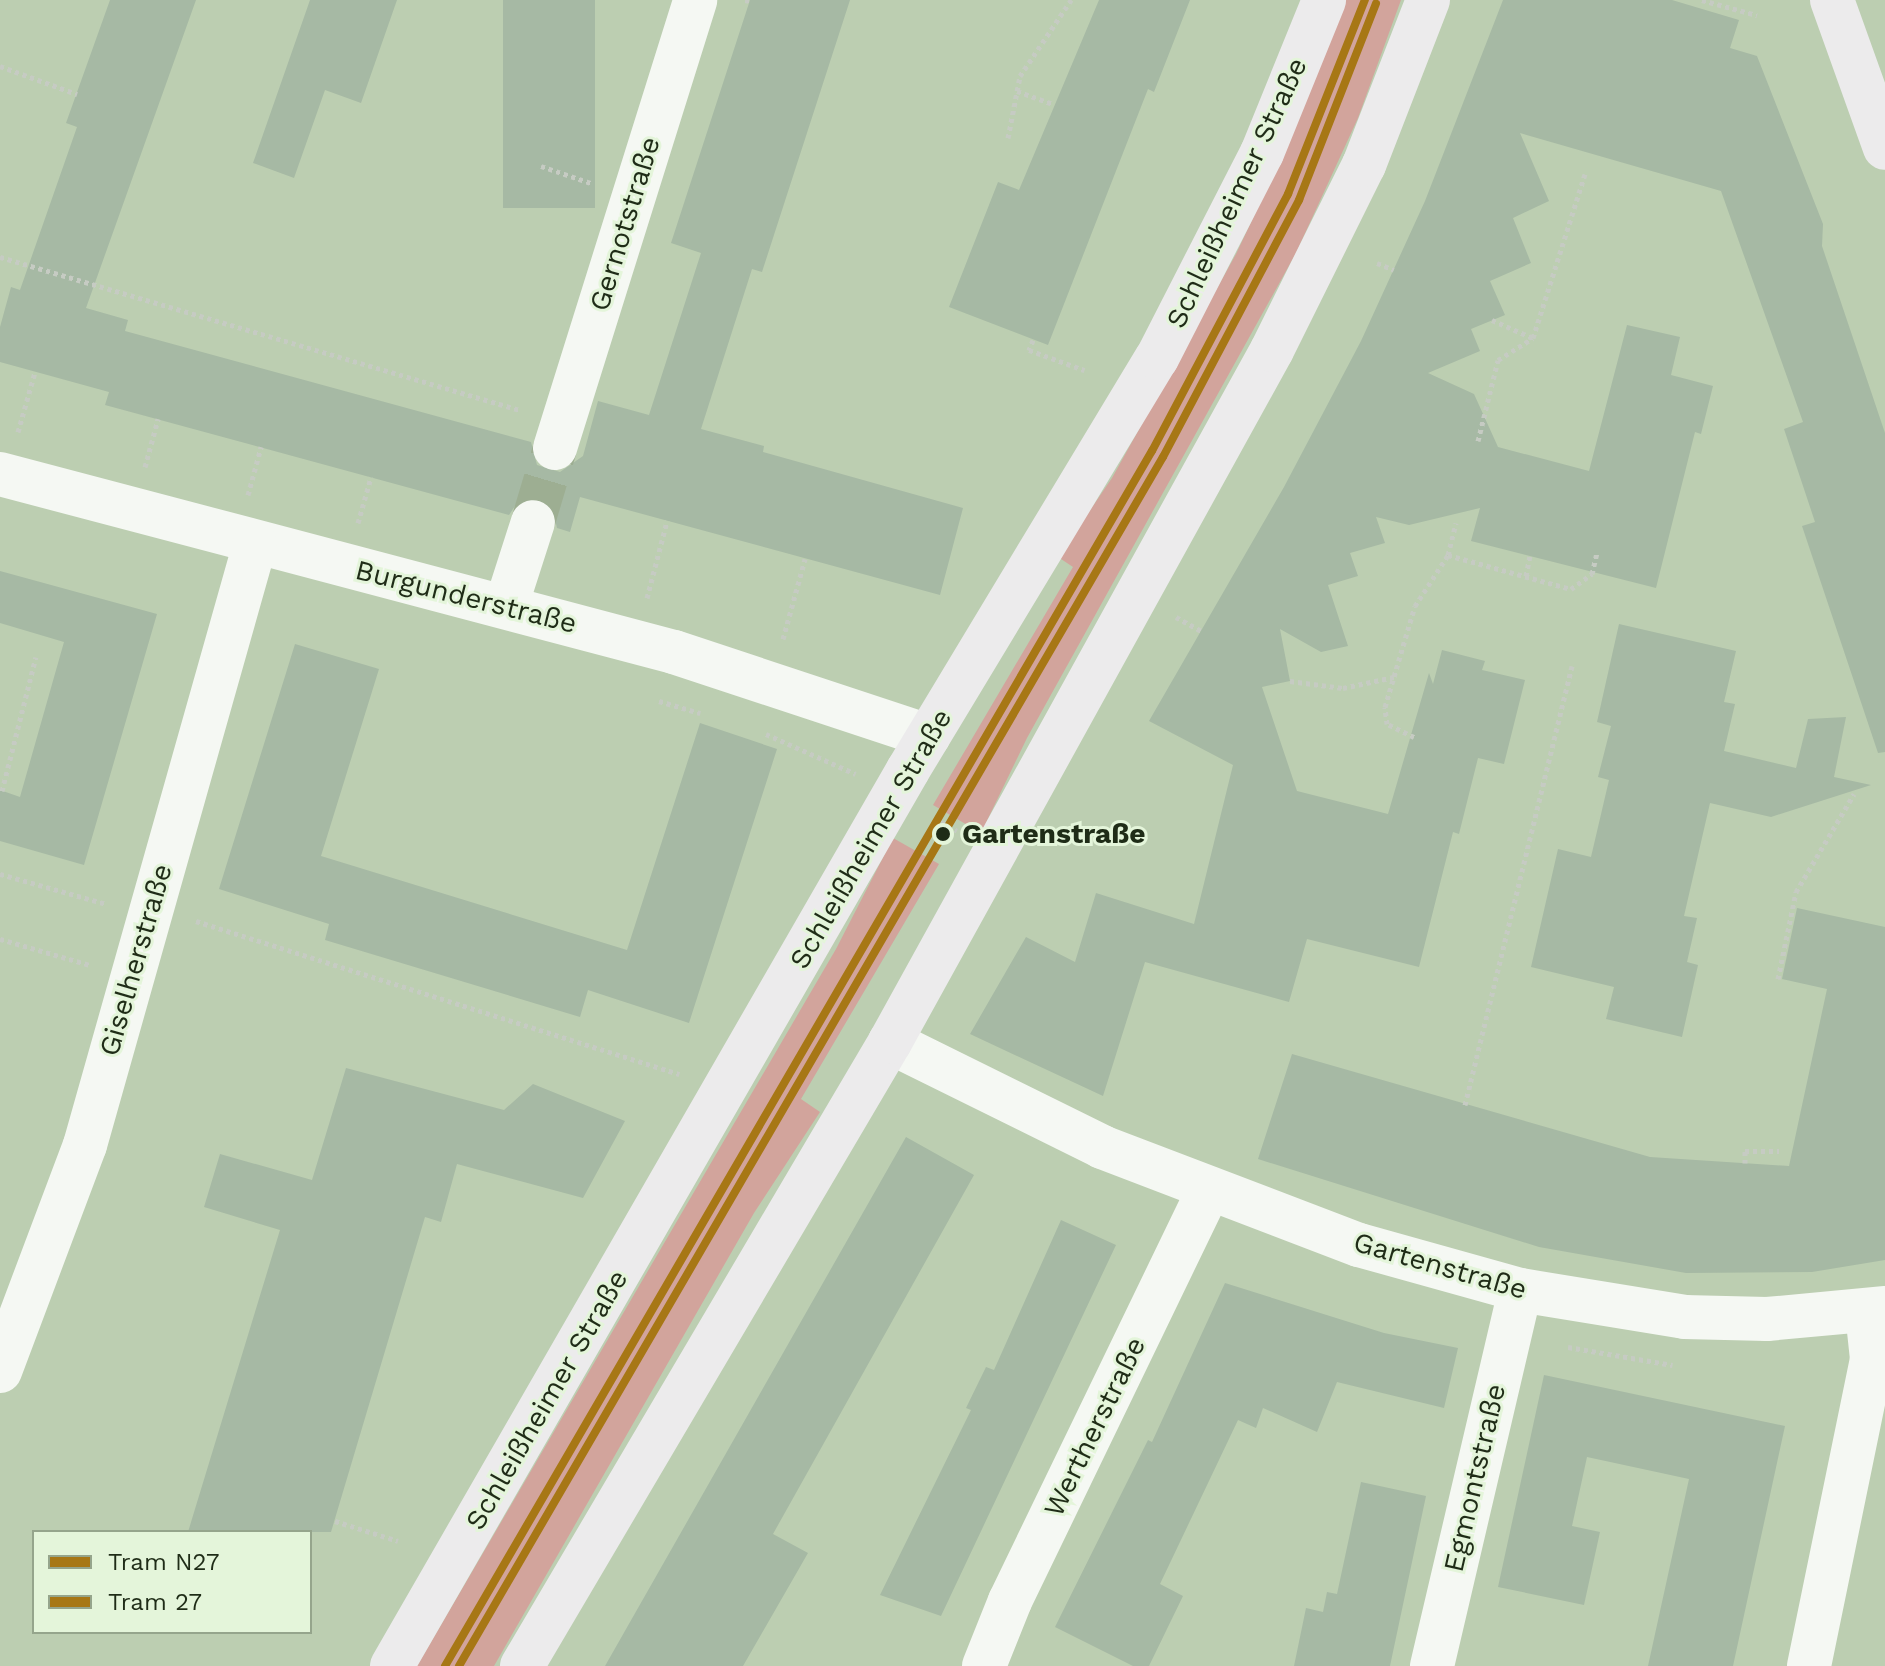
<!DOCTYPE html>
<html>
<head>
<meta charset="utf-8">
<style>
	body { margin:0 }
	#map { position:relative; width:1885px; height:1666px; overflow:hidden; background:#bcceb1; font-family:"Work Sans",sans-serif }
	div>[style] { position:absolute }
	.green>* { inset:0; background:#d2a49c }
	.building>* { inset:0; background:#a6b9a4; transform-origin:0 0 }
	.minor-tunnel>* { height:44px; margin-top:-22px; transform-origin:0; background:repeating-linear-gradient(90deg,#9dae92 0 44px,transparent 0 66px) }
	.path>* { height:5px; margin-top:-2.5px; transform-origin:0; background:repeating-linear-gradient(90deg,#c6cbc3 0 4px,transparent 0 8px) }
	.minor>* { height:44px; margin:-22px; padding:0 22px; transform-origin:22px; border-radius:22px; background:#f5f8f3 }
	.major>* { height:44px; margin:-22px; padding:0 22px; transform-origin:22px; border-radius:22px; background:#ecebec }
	.tram-1>* { height:8px; margin:-4px; padding:0 4px; transform-origin:4px; border-radius:4px; background:#a77715 }
	.tram-2>* { height:8px; margin:-4px; padding:0 4px; transform-origin:4px; border-radius:4px; background:#a77715 }
	.dots>* { width:22px; height:22px; translate:-50% -50%; box-sizing:border-box; border:4px solid #e4f5da; border-radius:50% }
	span { translate:-50% -50%; white-space:nowrap; text-align:center; line-height:1.15; -webkit-text-stroke:6px #e4f5da; paint-order:stroke }
	.street-label { font-size:28px; color:#1f2c17 }
	.stop-label { font-size:28px; color:#1f2c17; font-weight:700 }
	.left { translate:0 -50%; text-align:left }
	.legend { position:absolute; left:32px; top:1530px; width:280px; height:104px; box-sizing:border-box; background:#e4f5da; border:2px solid #95a58c; margin:0; padding:10px 14px; list-style:none; font-size:24px; color:#1f2c17 }
	.legend li { display:flex; align-items:center; gap:16px; height:40px }
	.legend b { width:40px; border:2px solid #95a58c }
</style>
</head>
<body>
<div id="map">
	<div class="green">
		<i style="clip-path:polygon(1343px 0,1401px 0,1358px 118px,1296px 253px,1027px 738px,981px 833px,933px 805px,1073px 567px,1058px 557px,1112px 478px,1236px 254px,1289px 142px)"></i>
		<i style="clip-path:polygon(893px 838px,939px 864px,801px 1099px,820px 1112px,754px 1213px,494px 1666px,417px 1666px,836px 949px)"></i>
	</div>
	<div class="building">
		<i style="clip-path:polygon(110px 0,196px 0,86px 308px,128px 320px,125px 331px,531px 442px,537px 465px,560px 472px,583px 456px,598px 401px,649px 415px,701px 253px,671px 243px,750px 0,850px 0,762px 272px,752px 269px,701px 429px,764px 446px,763px 452px,963px 508px,940px 595px,580px 497px,570px 532px,557px 528px,552px 506px,540px 498px,517px 503px,509px 515px,105px 405px,109px 392px,0 362px,0 327px,11px 287px,20px 290px,77px 127px,66px 123px)"></i>
		<i style="clip-path:polygon(310px 0,397px 0,361px 103px,325px 90px,294px 178px,253px 163px)"></i>
		<i style="left:503px;top:0;width:92px;height:208px"></i>
		<i style="clip-path:polygon(1099px 0,1190px 0,1154px 92px,1148px 89px,1048px 345px,949px 307px,998px 182px,1019px 190px)"></i>
		<i style="clip-path:polygon(1503px 0,1672px 0,1739px 20px,1730px 48px,1757px 56px,1823px 224px,1822px 246px,1885px 433px,1885px 752px,1878px 753px,1802px 526px,1815px 522px,1784px 429px,1803px 422px,1721px 191px,1520px 133px,1549px 201px,1513px 218px,1531px 263px,1490px 281px,1505px 315px,1471px 329px,1480px 351px,1428px 373px,1474px 394px,1498px 447px,1589px 471px,1627px 325px,1680px 337px,1671px 375px,1713px 386px,1701px 434px,1695px 432px,1656px 588px,1471px 541px,1480px 508px,1409px 525px,1376px 517px,1385px 543px,1350px 553px,1358px 576px,1328px 585px,1348px 646px,1321px 652px,1280px 629px,1290px 681px,1262px 687px,1297px 791px,1388px 814px,1429px 673px,1433px 684px,1442px 650px,1485px 661px,1482px 670px,1525px 680px,1504px 764px,1478px 758px,1459px 834px,1453px 832px,1419px 967px,1307px 939px,1289px 1002px,1145px 962px,1103px 1096px,970px 1034px,1026px 937px,1075px 962px,1096px 893px,1194px 924px,1233px 765px,1149px 721px,1284px 487px,1361px 341px,1425px 201px)"></i>
		<i style="clip-path:polygon(0 571px,157px 614px,84px 865px,0 841px,0 790px,20px 797px,64px 642px,0 623px)"></i>
		<i style="clip-path:polygon(1619px 624px,1736px 651px,1724px 702px,1735px 704px,1724px 751px,1796px 768px,1808px 719px,1846px 717px,1834px 777px,1871px 785px,1771px 817px,1710px 803px,1684px 916px,1697px 918px,1687px 962px,1698px 965px,1682px 1037px,1606px 1019px,1614px 987px,1531px 967px,1558px 849px,1591px 857px,1609px 780px,1598px 777px,1611px 726px,1597px 722px)"></i>
		<i style="clip-path:polygon(295px 644px,379px 669px,321px 856px,627px 950px,700px 723px,777px 749px,689px 1023px,588px 990px,580px 1017px,325px 940px,329px 924px,219px 889px)"></i>
		<i style="clip-path:polygon(1797px 908px,1885px 927px,1885px 1260px,1812px 1272px,1686px 1273px,1539px 1247px,1258px 1159px,1292px 1054px,1650px 1157px,1789px 1166px,1827px 989px,1782px 979px)"></i>
		<i style="clip-path:polygon(346px 1068px,504px 1110px,533px 1084px,625px 1121px,583px 1198px,457px 1164px,441px 1222px,425px 1217px,331px 1532px,188px 1532px,280px 1230px,204px 1207px,220px 1154px,312px 1180px)"></i>
		<i style="clip-path:polygon(906px 1137px,974px 1175px,773px 1534px,808px 1553px,743px 1666px,605px 1666px)"></i>
		<i style="clip-path:polygon(1061px 1220px,1116px 1245px,941px 1616px,880px 1595px,971px 1410px,966px 1408px,986px 1367px,994px 1370px)"></i>
		<i style="clip-path:polygon(1225px 1283px,1384px 1333px,1458px 1348px,1444px 1408px,1337px 1382px,1317px 1432px,1263px 1408px,1256px 1428px,1238px 1420px,1160px 1584px,1183px 1596px,1149px 1666px,1133px 1666px,1055px 1627px,1148px 1440px,1152px 1442px)"></i>
		<i style="clip-path:polygon(1544px 1375px,1785px 1426px,1733px 1666px,1648px 1666px,1689px 1479px,1587px 1457px,1572px 1526px,1600px 1532px,1584px 1605px,1498px 1587px)"></i>
		<i style="clip-path:polygon(1361px 1482px,1426px 1496px,1390px 1666px,1294px 1666px,1306px 1608px,1323px 1612px,1327px 1592px,1337px 1594px)"></i>
	</div>
	<div class="minor-tunnel">
		<i style="left:533px;top:522px;width:77px;rotate:-73.4deg"></i>
	</div>
	<div class="path">
		<i style="left:745px;top:0;width:5px;rotate:11deg"></i>
		<i style="left:1702px;top:0;width:57px;rotate:15.3deg"></i>
		<i style="left:0;top:66px;width:82px;rotate:20deg"></i>
		<i style="left:1017px;top:91px;width:37px;rotate:20deg"></i>
		<i style="left:1008px;top:138px;width:63px;rotate:-79deg"></i>
		<i style="left:1020px;top:76px;width:92px;rotate:-56.1deg"></i>
		<i style="left:541px;top:166px;width:53px;rotate:18.8deg"></i>
		<i style="left:0;top:257px;width:542px;rotate:16.4deg"></i>
		<i style="left:1377px;top:263px;width:18px;rotate:22deg"></i>
		<i style="left:1492px;top:320px;width:45px;rotate:23.7deg"></i>
		<i style="left:1033px;top:340px;width:11px;rotate:112deg"></i>
		<i style="left:1029px;top:350px;width:59px;rotate:20deg"></i>
		<i style="left:18px;top:432px;width:62px;rotate:-74.2deg"></i>
		<i style="left:1478px;top:441px;width:83px;rotate:-76.1deg"></i>
		<i style="left:1498px;top:360px;width:41px;rotate:-32.2deg"></i>
		<i style="left:1533px;top:338px;width:172px;rotate:-72.4deg"></i>
		<i style="left:145px;top:467px;width:50px;rotate:-74.8deg"></i>
		<i style="left:248px;top:495px;width:50px;rotate:-74.8deg"></i>
		<i style="left:358px;top:523px;width:48px;rotate:-74.2deg"></i>
		<i style="left:1448px;top:555px;width:128px;rotate:15.5deg"></i>
		<i style="left:1571px;top:589px;width:26px;rotate:-36deg"></i>
		<i style="left:1592px;top:574px;width:23px;rotate:-77deg"></i>
		<i style="left:1526px;top:576px;width:20px;rotate:-79deg"></i>
		<i style="left:647px;top:598px;width:80px;rotate:-75.4deg"></i>
		<i style="left:1176px;top:617px;width:29px;rotate:29deg"></i>
		<i style="left:783px;top:639px;width:83px;rotate:-74.6deg"></i>
		<i style="left:1290px;top:681px;width:53px;rotate:7.5deg"></i>
		<i style="left:1343px;top:688px;width:52px;rotate:-12.2deg"></i>
		<i style="left:659px;top:701px;width:43px;rotate:16.3deg"></i>
		<i style="left:766px;top:734px;width:98px;rotate:24deg"></i>
		<i style="left:1414px;top:737px;width:30px;rotate:-154deg"></i>
		<i style="left:1387px;top:724px;width:17px;rotate:-97deg"></i>
		<i style="left:1385px;top:707px;width:105px;rotate:-73.5deg"></i>
		<i style="left:1415px;top:606px;width:61px;rotate:-57.1deg"></i>
		<i style="left:1448px;top:555px;width:33px;rotate:-76deg"></i>
		<i style="left:2px;top:791px;width:138px;rotate:-75.8deg"></i>
		<i style="left:934px;top:818px;width:26px;rotate:29deg"></i>
		<i style="left:0;top:874px;width:111px;rotate:15.7deg"></i>
		<i style="left:196px;top:921px;width:507px;rotate:17.58deg"></i>
		<i style="left:0;top:939px;width:94px;rotate:16.1deg"></i>
		<i style="left:1778px;top:979px;width:89px;rotate:-78.3deg"></i>
		<i style="left:1796px;top:892px;width:114px;rotate:-59.4deg"></i>
		<i style="left:1465px;top:1105px;width:452px;rotate:-76.3deg"></i>
		<i style="left:1745px;top:1163px;width:12px;rotate:-90deg"></i>
		<i style="left:1745px;top:1151px;width:34px"></i>
		<i style="left:1568px;top:1347px;width:106px;rotate:9.8deg"></i>
		<i style="left:335px;top:1521px;width:66px;rotate:17.6deg"></i>
	</div>
	<div class="minor">
		<i style="left:555px;top:448px;width:469px;rotate:-72.6deg"></i>
		<i style="left:0;top:474px;width:697px;rotate:14.79deg"></i>
		<i style="left:674px;top:652px;width:268px;rotate:18.3deg"></i>
		<i style="left:506px;top:606px;width:88px;rotate:-72.2deg"></i>
		<i style="left:890px;top:1042px;width:237px;rotate:26.3deg"></i>
		<i style="left:1102px;top:1147px;width:275px;rotate:20.9deg"></i>
		<i style="left:1359px;top:1245px;width:167px;rotate:15.6deg"></i>
		<i style="left:1520px;top:1290px;width:166px;rotate:9.3deg"></i>
		<i style="left:1684px;top:1317px;width:83px;rotate:1.4deg"></i>
		<i style="left:1767px;top:1319px;width:119px;rotate:-5.3deg"></i>
		<i style="left:0;top:1371px;width:241px;rotate:-69.4deg"></i>
		<i style="left:85px;top:1145px;width:625px;rotate:-74.21deg"></i>
		<i style="left:984px;top:1666px;width:70px;rotate:-68.2deg"></i>
		<i style="left:1010px;top:1601px;width:458px;rotate:-64.2deg"></i>
		<i style="left:1432px;top:1666px;width:386px;rotate:-76.8deg"></i>
		<i style="left:1809px;top:1666px;width:313px;rotate:-78.4deg"></i>
		<i style="left:1872px;top:1359px;width:47px;rotate:-96.1deg"></i>
	</div>
	<div class="major">
		<i style="left:1832px;top:0;width:157px;rotate:70.3deg"></i>
		<i style="left:392px;top:1666px;width:1034px;rotate:-60.06deg"></i>
		<i style="left:908px;top:770px;width:481px;rotate:-58.9deg"></i>
		<i style="left:1157px;top:358px;width:230px;rotate:-62.9deg"></i>
		<i style="left:1262px;top:153px;width:165px;rotate:-67.9deg"></i>
		<i style="left:522px;top:1666px;width:724px;rotate:-59.47deg"></i>
		<i style="left:890px;top:1042px;width:790px;rotate:-61.1deg"></i>
		<i style="left:1272px;top:350px;width:207px;rotate:-63.6deg"></i>
		<i style="left:1364px;top:165px;width:177px;rotate:-68.8deg"></i>
	</div>
	<div class="tram-1">
		<i style="left:445px;top:1666px;width:1406px;rotate:-59.81deg"></i>
		<i style="left:1152px;top:451px;width:291px;rotate:-62.1deg"></i>
		<i style="left:1288px;top:194px;width:209px;rotate:-68.4deg"></i>
	</div>
	<div class="tram-2">
		<i style="left:459px;top:1666px;width:1399px;rotate:-59.79deg"></i>
		<i style="left:1163px;top:457px;width:291px;rotate:-62.1deg"></i>
		<i style="left:1299px;top:200px;width:211px;rotate:-68.6deg"></i>
	</div>
	<div class="dots">
		<i style="left:943px;top:834px;background:#1f2c17"></i>
	</div>
	<div class="street-label">
		<span style="left:1237px;top:193px;rotate:-65deg">Schleißheimer Straße</span>
		<span style="left:625px;top:224px;rotate:-73deg">Gernotstraße</span>
		<span style="left:466px;top:597px;rotate:14deg">Burgunderstraße</span>
		<span style="left:871px;top:839px;rotate:-60deg">Schleißheimer Straße</span>
		<span style="left:136px;top:960px;rotate:-74deg">Giselherstraße</span>
		<span style="left:1440px;top:1266px;rotate:16deg">Gartenstraße</span>
		<span style="left:547px;top:1400px;rotate:-60deg">Schleißheimer Straße</span>
		<span style="left:1095px;top:1427px;rotate:-64deg">Wertherstraße</span>
		<span style="left:1475px;top:1478px;rotate:-77deg">Egmontstraße</span>
	</div>
	<div class="stop-label">
		<span class="left" style="left:962px;top:834px">Gartenstraße</span>
	</div>
	<ul class="legend">
	<li><b style="height:10px;background:#a77715"></b>Tram N27</li>
	<li><b style="height:10px;background:#a77715"></b>Tram 27</li>
	</ul>
</div>
</body>
</html>
